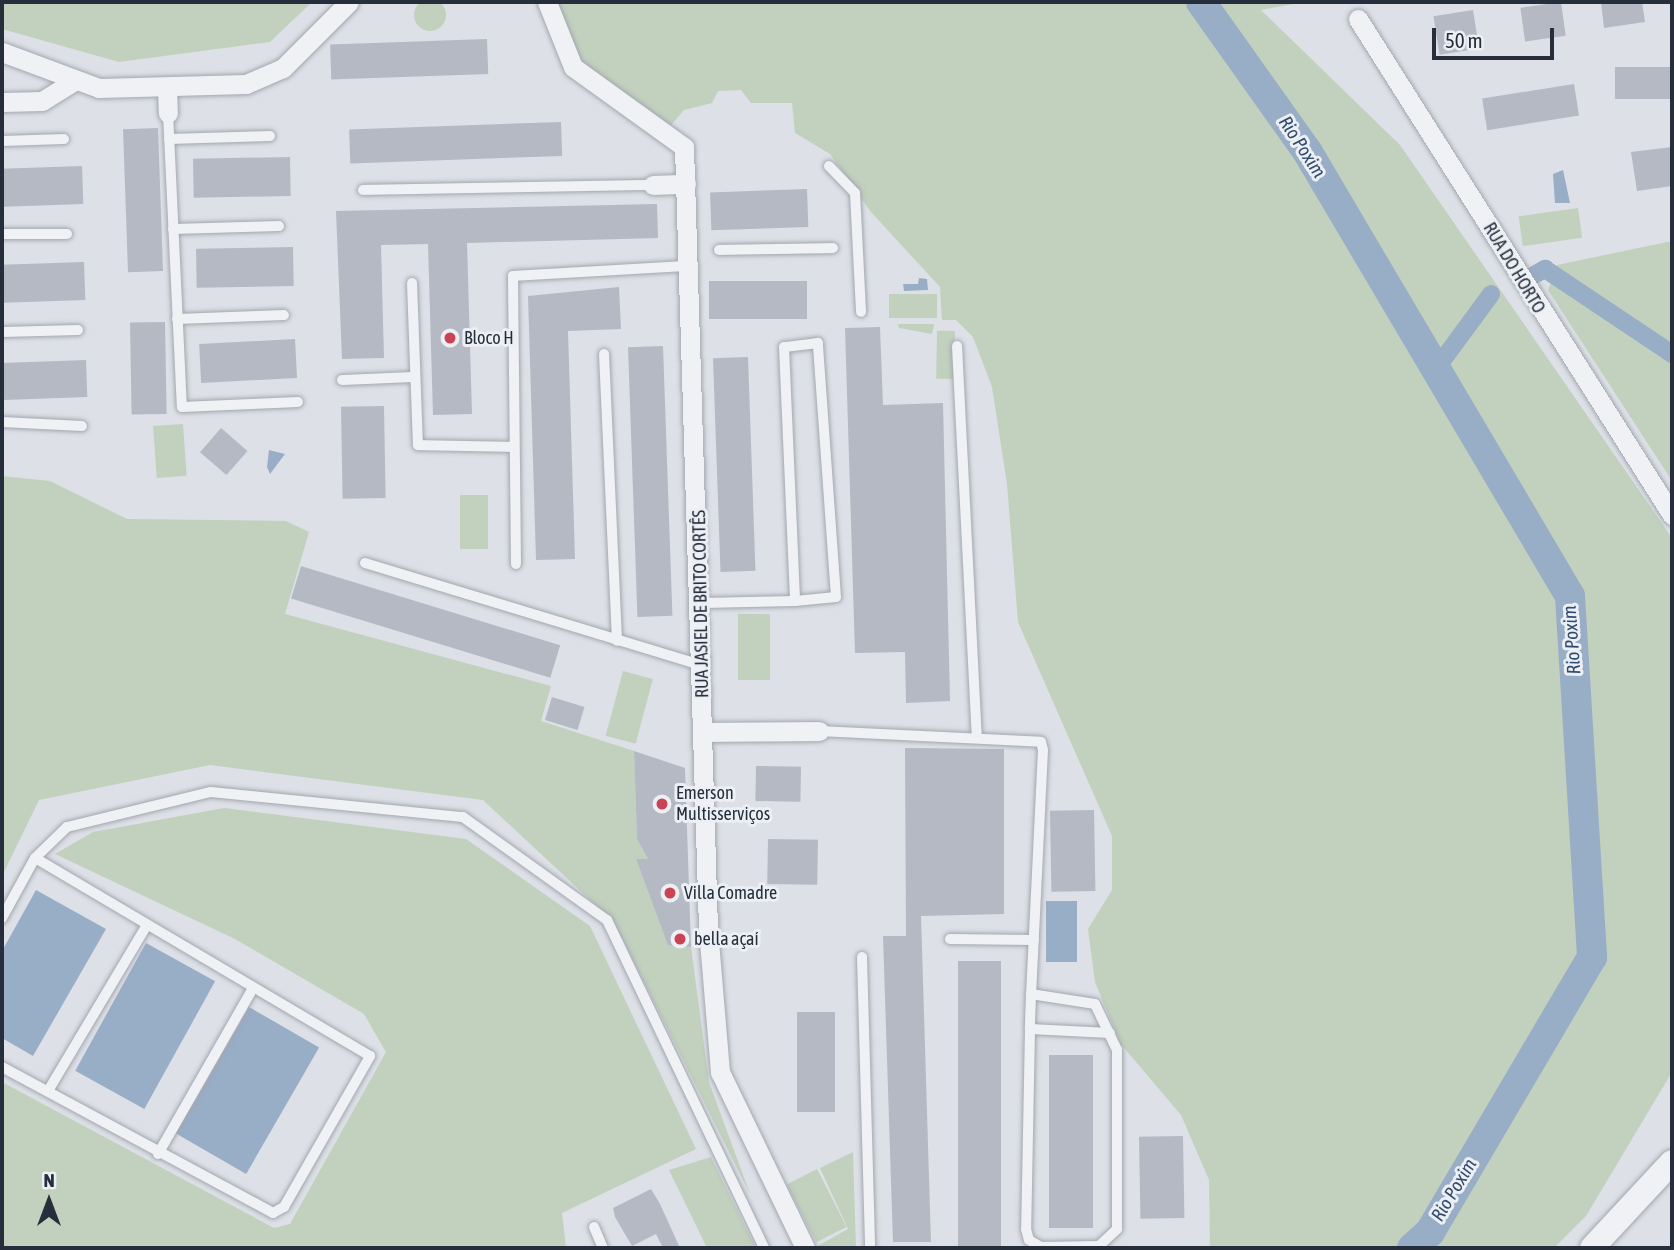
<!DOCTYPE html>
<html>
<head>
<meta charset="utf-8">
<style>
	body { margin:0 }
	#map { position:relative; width:1674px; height:1250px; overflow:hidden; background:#dde0e6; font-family:"Asap Condensed",sans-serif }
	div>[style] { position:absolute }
	.green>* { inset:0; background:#c2d0be; transform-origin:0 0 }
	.round { border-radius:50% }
	.water>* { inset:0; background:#98adc6; transform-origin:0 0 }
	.canal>* { height:18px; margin:-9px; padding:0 9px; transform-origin:9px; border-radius:9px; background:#98adc6 }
	.river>* { height:30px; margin:-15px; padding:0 15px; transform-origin:15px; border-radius:15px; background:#98adc6 }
	.building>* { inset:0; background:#b4b9c3; transform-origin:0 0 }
	.roads { filter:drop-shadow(0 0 2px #a2a7b0) drop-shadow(0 0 2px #a2a7b0) }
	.service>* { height:10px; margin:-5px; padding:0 5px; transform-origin:5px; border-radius:5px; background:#eff1f5 }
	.minor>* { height:19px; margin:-9.5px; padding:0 9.5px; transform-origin:9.5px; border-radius:9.5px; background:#eff1f5 }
	.tertiary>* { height:24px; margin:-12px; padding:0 12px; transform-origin:12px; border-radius:12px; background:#eff1f5 }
	.dots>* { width:19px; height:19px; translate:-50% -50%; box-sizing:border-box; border:4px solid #eceff4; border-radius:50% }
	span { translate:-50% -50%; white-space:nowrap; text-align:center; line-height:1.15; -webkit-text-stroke:6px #eceff4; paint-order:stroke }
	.street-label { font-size:18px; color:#262e3c }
	.poi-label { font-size:18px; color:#262e3c }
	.left { translate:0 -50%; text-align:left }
	.water-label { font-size:19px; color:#324c6f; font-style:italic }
	.frame { position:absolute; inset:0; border:4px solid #262e3c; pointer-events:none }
	.north { position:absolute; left:14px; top:1166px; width:70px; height:70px; -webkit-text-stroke:5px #eceff4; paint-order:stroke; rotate:0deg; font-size:19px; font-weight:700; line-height:28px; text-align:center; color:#262e3c }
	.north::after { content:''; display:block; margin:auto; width:24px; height:32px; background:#262e3c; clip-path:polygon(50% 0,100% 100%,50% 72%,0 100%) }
	.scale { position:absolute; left:1432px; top:28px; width:122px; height:32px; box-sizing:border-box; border:4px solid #262e3c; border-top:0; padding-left:9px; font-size:21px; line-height:24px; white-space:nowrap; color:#262e3c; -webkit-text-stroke:5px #eceff4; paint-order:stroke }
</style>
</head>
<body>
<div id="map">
	<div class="green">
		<i class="round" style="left:414px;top:-1px;width:32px;height:32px"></i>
		<i style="clip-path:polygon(2px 2px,312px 2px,270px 42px,119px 62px,2px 29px)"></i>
		<i style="clip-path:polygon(551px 2px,1305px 2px,1261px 10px,1400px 145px,1672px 538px,1672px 1072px,1586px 1216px,1554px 1248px,1210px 1248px,1209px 1180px,1181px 1115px,1120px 1043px,1095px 982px,1088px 929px,1112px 890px,1112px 836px,1018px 622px,1007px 484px,992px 387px,973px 337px,956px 320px,942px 320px,940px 287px,871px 212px,830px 154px,795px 133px,792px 103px,751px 103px,741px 90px,718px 91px,712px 103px,684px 110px,667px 130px,584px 76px)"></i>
		<i style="left:1578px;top:208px;width:30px;height:60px;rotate:82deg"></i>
		<i style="clip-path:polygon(1672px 241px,1672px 481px,1548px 290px,1557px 265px)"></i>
		<i style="left:889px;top:294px;width:48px;height:24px"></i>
		<i style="clip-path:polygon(898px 324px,934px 324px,932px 334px,899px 328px)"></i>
		<i style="left:955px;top:331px;width:48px;height:18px;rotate:91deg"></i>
		<i style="left:183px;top:424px;width:52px;height:30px;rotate:86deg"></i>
		<i style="clip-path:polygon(2px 476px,50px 481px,127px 519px,286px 521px,309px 532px,285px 614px,551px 686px,541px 721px,634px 751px,637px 839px,648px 859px,636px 859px,668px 944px,691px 947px,709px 1082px,750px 1194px,614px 922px,483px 800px,210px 765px,39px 800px,2px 876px)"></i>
		<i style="left:460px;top:495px;width:28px;height:54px"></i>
		<i style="left:738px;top:614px;width:32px;height:66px"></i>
		<i style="left:623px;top:671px;width:31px;height:67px;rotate:15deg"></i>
		<i style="clip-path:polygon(224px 808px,466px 839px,590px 926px,696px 1149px,562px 1213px,566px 1248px,2px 1248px,2px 1082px,274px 1228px,290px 1224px,386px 1052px,364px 1014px,235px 939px,55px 854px,93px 832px)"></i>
		<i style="clip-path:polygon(853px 1152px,856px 1248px,814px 1248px,848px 1229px,820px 1168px)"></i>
		<i style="clip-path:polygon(711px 1157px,742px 1220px,756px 1248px,707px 1248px,669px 1170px)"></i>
		<i style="left:817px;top:1169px;width:65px;height:34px;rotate:63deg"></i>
	</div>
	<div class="water">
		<i style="clip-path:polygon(1563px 170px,1570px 203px,1555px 203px,1553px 174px)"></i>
		<i style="clip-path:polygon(919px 278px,927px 279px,928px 290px,904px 291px,903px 284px,918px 284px)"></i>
		<i style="clip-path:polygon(269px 450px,285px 454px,270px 474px,267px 467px)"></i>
		<i style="clip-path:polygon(36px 890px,106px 929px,33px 1056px,2px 1038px,2px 951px)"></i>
		<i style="left:1046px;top:901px;width:31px;height:61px"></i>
		<i style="left:146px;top:943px;width:79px;height:146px;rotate:29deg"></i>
		<i style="left:249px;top:1007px;width:81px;height:146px;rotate:30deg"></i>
	</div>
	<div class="canal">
		<i style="left:1534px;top:275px;width:13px;rotate:-29deg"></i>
		<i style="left:1545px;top:269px;width:153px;rotate:33.8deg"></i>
		<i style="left:1436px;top:369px;width:93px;rotate:-53.7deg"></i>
	</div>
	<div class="river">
		<i style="left:1201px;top:2px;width:183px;rotate:54.6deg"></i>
		<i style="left:1307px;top:151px;width:517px;rotate:59.42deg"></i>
		<i style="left:1570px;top:596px;width:362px;rotate:86.5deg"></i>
		<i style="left:1592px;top:957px;width:319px;rotate:120.5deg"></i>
		<i style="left:1430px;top:1232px;width:24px;rotate:138deg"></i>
	</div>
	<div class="building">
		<i style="left:1561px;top:2px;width:34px;height:41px;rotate:82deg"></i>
		<i style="clip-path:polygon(1601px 2px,1642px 2px,1645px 22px,1604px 28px)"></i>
		<i style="left:1473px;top:10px;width:39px;height:40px;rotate:81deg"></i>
		<i style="left:487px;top:39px;width:35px;height:157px;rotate:88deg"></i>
		<i style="left:1672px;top:67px;width:32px;height:57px;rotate:90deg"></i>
		<i style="left:1574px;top:84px;width:32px;height:93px;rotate:81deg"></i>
		<i style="left:561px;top:122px;width:34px;height:212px;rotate:88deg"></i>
		<i style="left:158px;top:128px;width:143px;height:35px;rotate:88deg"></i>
		<i style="clip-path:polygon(1672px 147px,1672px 186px,1637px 191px,1631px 152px)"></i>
		<i style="left:290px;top:157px;width:39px;height:97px;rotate:89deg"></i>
		<i style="left:82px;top:166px;width:38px;height:80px;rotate:88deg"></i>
		<i style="left:807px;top:189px;width:38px;height:97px;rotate:88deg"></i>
		<i style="clip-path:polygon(657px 204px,658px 238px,467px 243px,472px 414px,433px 415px,428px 244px,381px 245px,384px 358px,342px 359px,336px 211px)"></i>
		<i style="left:293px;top:247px;width:39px;height:97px;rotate:89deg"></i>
		<i style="left:84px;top:262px;width:38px;height:82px;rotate:88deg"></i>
		<i style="left:807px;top:281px;width:38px;height:98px;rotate:90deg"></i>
		<i style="clip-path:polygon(619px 287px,621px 329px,568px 331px,575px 559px,536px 560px,528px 296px)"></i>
		<i style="left:165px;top:322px;width:92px;height:35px;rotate:89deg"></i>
		<i style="clip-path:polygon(880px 327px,883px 405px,943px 403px,950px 701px,906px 703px,905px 652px,855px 653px,845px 328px)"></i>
		<i style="left:295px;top:339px;width:39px;height:96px;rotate:87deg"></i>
		<i style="left:663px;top:346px;width:270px;height:35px;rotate:88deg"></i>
		<i style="left:748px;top:357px;width:214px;height:35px;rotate:88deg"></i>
		<i style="left:86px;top:360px;width:37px;height:84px;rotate:88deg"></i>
		<i style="left:384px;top:406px;width:92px;height:43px;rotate:89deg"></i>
		<i style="left:221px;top:428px;width:35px;height:32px;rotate:41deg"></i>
		<i style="left:301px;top:566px;width:271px;height:34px;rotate:17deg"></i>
		<i style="left:552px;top:697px;width:34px;height:24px;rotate:17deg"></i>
		<i style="clip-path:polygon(905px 748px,1004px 749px,1004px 914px,921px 916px,931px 1242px,893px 1242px,883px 936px,906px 936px)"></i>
		<i style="clip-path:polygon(634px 751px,685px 768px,691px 947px,668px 945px,636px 859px,648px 859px,637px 839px)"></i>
		<i style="left:756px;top:766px;width:45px;height:35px;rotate:1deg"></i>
		<i style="left:1094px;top:810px;width:81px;height:44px;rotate:89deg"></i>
		<i style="left:768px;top:839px;width:50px;height:45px;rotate:1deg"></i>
		<i style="left:1001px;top:961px;width:287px;height:43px;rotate:90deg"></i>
		<i style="left:797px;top:1012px;width:38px;height:100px"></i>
		<i style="left:1093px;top:1055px;width:173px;height:44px;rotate:90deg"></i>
		<i style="left:1183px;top:1136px;width:82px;height:44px;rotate:89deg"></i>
		<i style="clip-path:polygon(651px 1189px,660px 1204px,680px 1248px,663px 1248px,656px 1234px,632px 1246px,615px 1217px,613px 1208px)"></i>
	</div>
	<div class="roads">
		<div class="service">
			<i style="left:168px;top:113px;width:294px;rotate:87.3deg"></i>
			<i style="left:182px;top:407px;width:116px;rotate:-2.5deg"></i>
			<i style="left:169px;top:139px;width:101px;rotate:-1.7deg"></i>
			<i style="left:2px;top:141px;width:62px;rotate:-1.8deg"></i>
			<i style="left:829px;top:166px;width:37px;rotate:46deg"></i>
			<i style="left:855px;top:193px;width:119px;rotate:87.1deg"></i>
			<i style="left:363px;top:190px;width:290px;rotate:-1deg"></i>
			<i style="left:173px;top:229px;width:106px;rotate:-1.6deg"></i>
			<i style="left:2px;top:234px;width:65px"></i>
			<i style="left:719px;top:250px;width:114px;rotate:-1deg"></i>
			<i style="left:412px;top:283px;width:162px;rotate:87.9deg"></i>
			<i style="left:418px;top:445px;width:95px;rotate:1.2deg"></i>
			<i style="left:177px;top:319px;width:107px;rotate:-2.1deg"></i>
			<i style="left:2px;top:332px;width:76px;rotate:-1.5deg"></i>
			<i style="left:957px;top:346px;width:391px;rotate:87.1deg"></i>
			<i style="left:604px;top:354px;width:287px;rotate:87.4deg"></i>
			<i style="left:342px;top:380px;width:72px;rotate:-2.4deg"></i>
			<i style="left:2px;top:422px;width:80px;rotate:2.9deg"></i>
			<i style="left:365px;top:563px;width:353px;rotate:16.9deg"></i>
			<i style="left:516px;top:564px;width:288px;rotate:-90.6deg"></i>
			<i style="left:513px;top:276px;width:176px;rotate:-3.3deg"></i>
			<i style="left:702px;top:603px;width:93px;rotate:-1.2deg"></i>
			<i style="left:795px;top:601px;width:41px;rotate:-5.6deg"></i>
			<i style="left:836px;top:597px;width:255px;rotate:-94.1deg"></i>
			<i style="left:818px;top:343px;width:34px;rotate:173deg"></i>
			<i style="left:784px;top:347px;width:254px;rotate:87.5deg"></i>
			<i style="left:819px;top:731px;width:222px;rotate:2.8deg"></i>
			<i style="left:1041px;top:742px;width:8px;rotate:76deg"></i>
			<i style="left:1043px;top:750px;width:244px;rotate:92.8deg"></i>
			<i style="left:1031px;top:994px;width:35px;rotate:92deg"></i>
			<i style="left:1030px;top:1029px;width:200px;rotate:91.1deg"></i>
			<i style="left:1026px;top:1229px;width:11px;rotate:75deg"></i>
			<i style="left:1029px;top:1240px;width:14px;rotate:30deg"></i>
			<i style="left:1041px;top:1247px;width:58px;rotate:-1deg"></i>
			<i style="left:1099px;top:1246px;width:25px;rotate:-43deg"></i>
			<i style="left:1117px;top:1229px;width:179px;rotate:-90deg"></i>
			<i style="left:1117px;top:1050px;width:51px;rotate:-115.6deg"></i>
			<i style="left:1095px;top:1004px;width:65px;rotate:-171.1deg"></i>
			<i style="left:2px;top:918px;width:68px;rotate:-61.2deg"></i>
			<i style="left:35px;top:858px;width:45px;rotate:-44.1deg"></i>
			<i style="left:67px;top:827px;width:148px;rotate:-13.7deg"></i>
			<i style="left:211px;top:792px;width:253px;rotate:5.7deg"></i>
			<i style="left:463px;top:817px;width:177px;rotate:35.6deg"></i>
			<i style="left:607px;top:920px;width:364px;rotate:64.4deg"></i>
			<i style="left:950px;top:939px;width:84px;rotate:0.7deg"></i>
			<i style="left:862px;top:957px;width:291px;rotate:88.4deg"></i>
			<i style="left:1030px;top:1029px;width:80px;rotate:2.9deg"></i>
			<i style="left:2px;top:1067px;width:308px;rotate:28.3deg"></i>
			<i style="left:273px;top:1213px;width:13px;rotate:-29deg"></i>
			<i style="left:284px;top:1207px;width:174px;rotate:-60.3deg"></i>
			<i style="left:370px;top:1056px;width:389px;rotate:-149.4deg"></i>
			<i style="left:48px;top:1091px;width:190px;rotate:-59.2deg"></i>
			<i style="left:158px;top:1154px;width:191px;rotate:-60.2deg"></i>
			<i style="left:594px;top:1227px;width:23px;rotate:67deg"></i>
		</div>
		<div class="minor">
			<i style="left:547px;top:2px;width:70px;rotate:68.2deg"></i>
			<i style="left:573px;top:67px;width:137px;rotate:35.8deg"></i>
			<i style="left:684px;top:147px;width:782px;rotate:88.24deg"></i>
			<i style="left:708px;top:929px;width:144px;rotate:85.2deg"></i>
			<i style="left:720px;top:1072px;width:195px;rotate:64.2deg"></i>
			<i style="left:1358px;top:19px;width:587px;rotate:57.66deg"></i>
			<i style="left:2px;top:52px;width:103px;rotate:20.4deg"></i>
			<i style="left:99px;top:88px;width:147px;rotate:-1.6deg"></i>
			<i style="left:246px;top:84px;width:40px;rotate:-23.4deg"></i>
			<i style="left:283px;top:68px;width:93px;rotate:-45deg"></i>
			<i style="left:167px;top:88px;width:25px;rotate:88deg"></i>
			<i style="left:2px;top:102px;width:40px;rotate:-1.4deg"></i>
			<i style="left:42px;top:101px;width:38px;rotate:-32deg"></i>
			<i style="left:653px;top:185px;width:33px;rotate:-2deg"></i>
			<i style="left:705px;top:732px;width:114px;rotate:-0.5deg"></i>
		</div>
		<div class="tertiary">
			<i style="left:1592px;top:1248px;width:117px;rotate:-47.1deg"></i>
		</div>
	</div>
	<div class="dots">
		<i style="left:450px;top:338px;background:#cb4253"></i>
		<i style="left:662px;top:804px;background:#cb4253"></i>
		<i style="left:670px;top:893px;background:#cb4253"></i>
		<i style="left:680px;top:939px;background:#cb4253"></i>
	</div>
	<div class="street-label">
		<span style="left:1514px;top:268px;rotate:59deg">RUA DO HORTO</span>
		<span style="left:701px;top:604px;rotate:-91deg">RUA JASIEL DE BRITO CORTÊS</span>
	</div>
	<div class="poi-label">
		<span class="left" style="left:464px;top:338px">Bloco H</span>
		<span class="left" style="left:676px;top:804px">Emerson<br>Multisserviços</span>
		<span class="left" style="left:684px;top:893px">Villa Comadre</span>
		<span class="left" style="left:694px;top:939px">bella açaí</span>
	</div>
	<div class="water-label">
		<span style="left:1302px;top:147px;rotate:57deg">Rio Poxim</span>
		<span style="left:1572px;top:640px;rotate:-94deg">Rio Poxim</span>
		<span style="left:1454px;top:1190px;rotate:-59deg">Rio Poxim</span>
	</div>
	<div class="frame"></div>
	<div class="north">N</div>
	<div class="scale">50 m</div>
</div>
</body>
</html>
